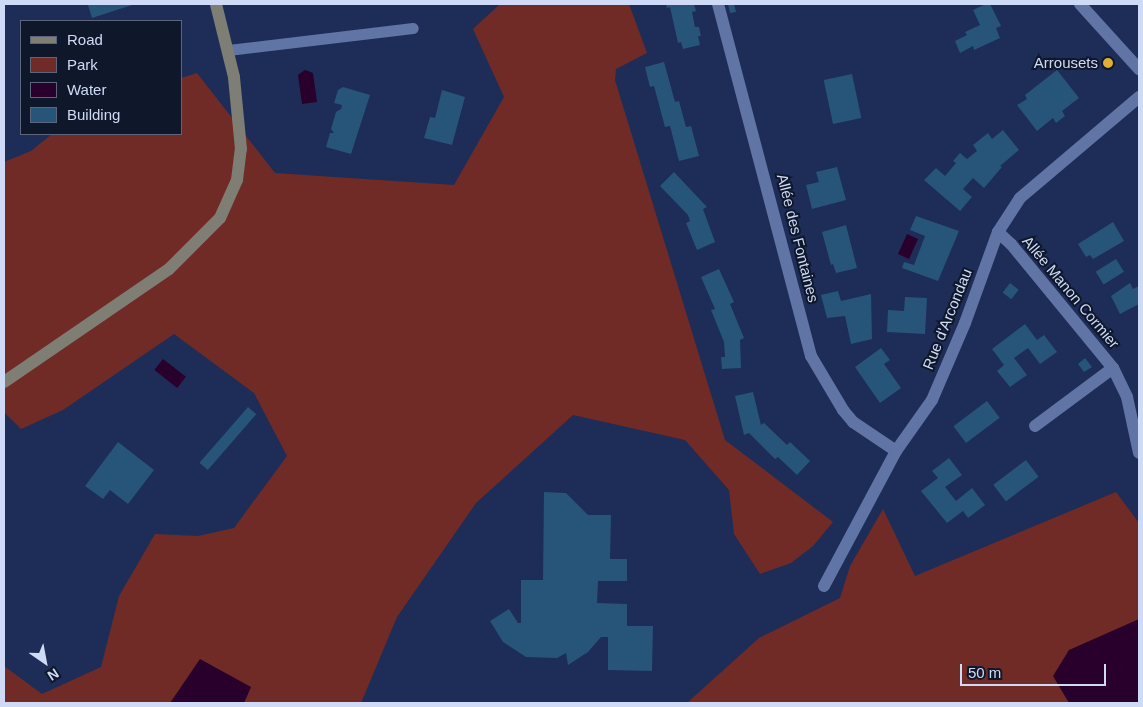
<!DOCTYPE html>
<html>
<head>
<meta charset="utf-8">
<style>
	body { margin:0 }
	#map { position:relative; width:1143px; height:707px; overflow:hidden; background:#1d2d57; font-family:Helvetica,sans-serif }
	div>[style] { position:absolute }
	.green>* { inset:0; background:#702b26 }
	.water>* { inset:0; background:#28002b; transform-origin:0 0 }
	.building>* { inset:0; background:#275479; transform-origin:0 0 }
	.service>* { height:11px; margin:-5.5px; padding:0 5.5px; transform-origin:5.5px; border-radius:5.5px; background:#6074a5 }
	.minor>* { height:12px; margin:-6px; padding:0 6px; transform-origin:6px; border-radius:6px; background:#6074a5 }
	.secondary>* { height:12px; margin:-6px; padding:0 6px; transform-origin:6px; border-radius:6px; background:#7e7e75 }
	.dots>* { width:14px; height:14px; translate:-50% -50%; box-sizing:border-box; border:2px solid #0f172a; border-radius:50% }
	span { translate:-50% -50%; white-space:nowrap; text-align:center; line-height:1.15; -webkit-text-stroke:4px #0f172a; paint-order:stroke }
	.poi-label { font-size:15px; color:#cfdbf6 }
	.right { translate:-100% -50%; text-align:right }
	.street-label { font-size:15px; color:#cfdbf6 }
	.frame { position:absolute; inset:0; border:5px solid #cfdbf6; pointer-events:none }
	.legend { position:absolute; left:20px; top:20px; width:162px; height:115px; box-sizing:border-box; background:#0f172a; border:1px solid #5c657c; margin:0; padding:6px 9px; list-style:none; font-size:15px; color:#cfdbf6 }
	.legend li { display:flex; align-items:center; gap:10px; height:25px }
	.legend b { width:25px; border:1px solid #5c657c }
	.north { position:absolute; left:20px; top:637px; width:50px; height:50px; -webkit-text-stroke:4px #0f172a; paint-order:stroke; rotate:147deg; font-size:14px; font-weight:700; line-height:20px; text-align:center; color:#cfdbf6 }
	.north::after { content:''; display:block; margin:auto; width:18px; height:22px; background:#cfdbf6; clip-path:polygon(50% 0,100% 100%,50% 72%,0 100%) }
	.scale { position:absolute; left:960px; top:664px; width:146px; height:22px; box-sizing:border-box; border:2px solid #cfdbf6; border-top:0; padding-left:6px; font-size:15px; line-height:18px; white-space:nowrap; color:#cfdbf6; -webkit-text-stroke:4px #0f172a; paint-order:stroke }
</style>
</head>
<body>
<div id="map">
	<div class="green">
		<i style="clip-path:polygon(500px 4px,629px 4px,647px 53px,616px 69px,615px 80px,725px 440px,833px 522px,813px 546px,791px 563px,760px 574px,734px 534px,729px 490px,685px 440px,573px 415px,476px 503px,397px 617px,361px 703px,4px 703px,4px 666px,42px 694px,101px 667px,119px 596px,155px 534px,198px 536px,234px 528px,287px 456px,254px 393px,174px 334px,63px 410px,21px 429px,4px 412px,4px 162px,31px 151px,52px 134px,181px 134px,181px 78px,197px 73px,275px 173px,454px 185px,504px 97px,473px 29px)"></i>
		<i style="clip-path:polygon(1116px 492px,1139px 523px,1139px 703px,687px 703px,759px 638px,840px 598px,850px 566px,883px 509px,915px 576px)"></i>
	</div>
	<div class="water">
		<i style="clip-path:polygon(305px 70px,313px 73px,317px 102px,302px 104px,298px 75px)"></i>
		<i style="left:907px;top:234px;width:12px;height:22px;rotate:24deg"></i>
		<i style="left:163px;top:359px;width:29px;height:14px;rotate:38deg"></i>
		<i style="clip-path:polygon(1139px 619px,1139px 703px,1069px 703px,1053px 676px,1069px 650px)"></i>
		<i style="clip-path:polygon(200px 659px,251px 687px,244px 703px,170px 703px)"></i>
	</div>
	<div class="building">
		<i style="clip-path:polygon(92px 4px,131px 4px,132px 5px,92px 18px,88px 5px)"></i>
		<i style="clip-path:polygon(666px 4px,694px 4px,696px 11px,692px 12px,695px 27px,699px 27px,701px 36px,698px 36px,700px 45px,683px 49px,681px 42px,678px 43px,670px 7px,667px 8px)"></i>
		<i style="clip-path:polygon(728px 4px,734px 4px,736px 12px,730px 13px)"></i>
		<i style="clip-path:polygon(986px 4px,990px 4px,1001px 26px,996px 28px,1000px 38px,974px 50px,973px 46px,960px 53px,955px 41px,967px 35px,965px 32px,980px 25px,973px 10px)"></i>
		<i style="clip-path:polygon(664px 62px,675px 102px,679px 101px,686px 127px,691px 126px,699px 156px,679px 161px,670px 126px,665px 127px,654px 86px,650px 87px,645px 67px)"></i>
		<i style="clip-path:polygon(1057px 70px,1079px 98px,1062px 111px,1065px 116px,1056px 123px,1053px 118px,1037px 131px,1017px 105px,1027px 99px,1025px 95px)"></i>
		<i style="left:852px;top:74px;width:45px;height:29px;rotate:78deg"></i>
		<i style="clip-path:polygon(343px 87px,370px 95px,351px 154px,326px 147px,330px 133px,334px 133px,331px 129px,336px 112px,341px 109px,342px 105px,334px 103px,338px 90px)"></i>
		<i style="clip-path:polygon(442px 90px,465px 97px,452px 145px,424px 138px,430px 117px,435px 118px)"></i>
		<i style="clip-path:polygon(1003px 130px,1019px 150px,1000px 166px,1002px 167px,984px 188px,973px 178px,963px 189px,972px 197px,960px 211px,924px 180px,936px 168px,945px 176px,956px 163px,953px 161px,960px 153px,967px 159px,977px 151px,973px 145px,988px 133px,992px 139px)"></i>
		<i style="clip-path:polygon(837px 167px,846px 200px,812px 209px,806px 185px,819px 182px,816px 172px)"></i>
		<i style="clip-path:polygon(674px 172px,707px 207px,703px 209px,715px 242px,697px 250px,686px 223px,690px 221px,688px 215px,660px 186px)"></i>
		<i style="clip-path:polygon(916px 216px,959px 231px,938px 281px,902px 268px,904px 262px,914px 265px,925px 236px,910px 230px)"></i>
		<i style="clip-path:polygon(1113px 222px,1124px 241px,1093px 259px,1090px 255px,1086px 257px,1078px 244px)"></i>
		<i style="clip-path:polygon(846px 225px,857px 268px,836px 273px,833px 264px,831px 265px,822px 232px)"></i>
		<i style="left:1116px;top:259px;width:15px;height:24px;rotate:58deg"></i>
		<i style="clip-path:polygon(719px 269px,734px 302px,730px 304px,744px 338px,740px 340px,741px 368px,722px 369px,721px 357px,725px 357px,724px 342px,711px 310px,715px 309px,701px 277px)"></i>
		<i style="left:1010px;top:283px;width:11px;height:12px;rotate:38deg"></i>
		<i style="clip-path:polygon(1130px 283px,1133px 289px,1139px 286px,1139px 304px,1120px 314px,1111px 296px)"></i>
		<i style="clip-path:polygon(838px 291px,841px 301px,871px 294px,872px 339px,851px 344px,845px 316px,827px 318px,821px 295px)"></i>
		<i style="clip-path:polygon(905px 297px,927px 298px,925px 334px,887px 332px,888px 310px,904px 311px)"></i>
		<i style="clip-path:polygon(1025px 324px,1037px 340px,1044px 335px,1057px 352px,1040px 364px,1028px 348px,1014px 358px,1027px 375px,1010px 387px,997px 371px,1004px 365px,992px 349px)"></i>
		<i style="clip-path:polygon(881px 348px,890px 360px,884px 364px,901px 388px,880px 403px,855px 367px)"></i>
		<i style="clip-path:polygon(1085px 358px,1092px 367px,1084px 372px,1078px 364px)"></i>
		<i style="clip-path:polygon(753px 392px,761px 425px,764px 423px,787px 445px,790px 442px,810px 461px,797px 475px,778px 457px,775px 459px,749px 433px,744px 435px,735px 396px)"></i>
		<i style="left:987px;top:401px;width:21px;height:42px;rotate:53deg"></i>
		<i style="left:248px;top:407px;width:11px;height:74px;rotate:41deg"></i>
		<i style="clip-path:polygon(118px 442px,154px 470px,128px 504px,110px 490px,103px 499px,85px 486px)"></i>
		<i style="clip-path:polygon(949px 458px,962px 475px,945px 487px,956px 501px,972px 488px,985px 505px,968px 518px,963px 511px,947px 523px,921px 491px,938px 478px,932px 471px)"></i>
		<i style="left:1026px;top:460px;width:21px;height:41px;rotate:53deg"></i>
		<i style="clip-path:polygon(544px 492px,566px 493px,588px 515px,611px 515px,610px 559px,627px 559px,627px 581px,598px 581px,597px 603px,627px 604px,627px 626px,653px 626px,652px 671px,608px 670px,608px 637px,601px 637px,588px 652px,568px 665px,566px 653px,557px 658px,526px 657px,503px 642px,490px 621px,509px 609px,518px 623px,521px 623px,521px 580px,543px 580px)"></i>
	</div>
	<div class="service">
		<i style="left:228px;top:50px;width:186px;rotate:-6.8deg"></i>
	</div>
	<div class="minor">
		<i style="left:718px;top:4px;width:364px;rotate:75.2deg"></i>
		<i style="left:811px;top:356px;width:63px;rotate:59.3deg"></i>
		<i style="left:843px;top:410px;width:16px;rotate:50deg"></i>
		<i style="left:853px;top:422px;width:52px;rotate:34deg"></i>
		<i style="left:1080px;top:4px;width:88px;rotate:47.8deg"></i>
		<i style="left:998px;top:232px;width:18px;rotate:43deg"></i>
		<i style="left:1011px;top:244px;width:161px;rotate:50.6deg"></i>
		<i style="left:1113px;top:368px;width:32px;rotate:64deg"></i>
		<i style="left:1127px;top:397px;width:57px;rotate:77.9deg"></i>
		<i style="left:1035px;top:426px;width:97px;rotate:-36.6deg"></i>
		<i style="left:824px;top:586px;width:153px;rotate:-61.9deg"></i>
		<i style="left:896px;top:451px;width:62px;rotate:-54.8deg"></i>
		<i style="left:932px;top:400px;width:84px;rotate:-66.8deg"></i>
		<i style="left:965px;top:323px;width:97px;rotate:-70.1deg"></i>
		<i style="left:998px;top:232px;width:40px;rotate:-57.1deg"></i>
		<i style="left:1020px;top:198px;width:156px;rotate:-40.3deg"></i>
	</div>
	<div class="secondary">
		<i style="left:4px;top:382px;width:200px;rotate:-34.4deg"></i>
		<i style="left:169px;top:269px;width:72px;rotate:-45deg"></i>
		<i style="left:220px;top:218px;width:42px;rotate:-65.9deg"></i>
		<i style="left:237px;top:180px;width:31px;rotate:-83deg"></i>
		<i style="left:241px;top:149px;width:72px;rotate:-95.6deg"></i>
		<i style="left:234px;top:77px;width:75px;rotate:-103.9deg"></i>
	</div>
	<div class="dots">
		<i style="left:1108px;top:63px;background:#e0b034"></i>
	</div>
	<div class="poi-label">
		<span class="right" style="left:1098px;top:63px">Arrousets</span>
	</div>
	<div class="street-label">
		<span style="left:798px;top:238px;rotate:76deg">Allée des Fontaines</span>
		<span style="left:1071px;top:292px;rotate:50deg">Allée Manon Cormier</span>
		<span style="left:947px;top:319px;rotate:-68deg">Rue d'Arcondau</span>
	</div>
	<div class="frame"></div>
	<ul class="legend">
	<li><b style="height:6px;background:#7e7e75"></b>Road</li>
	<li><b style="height:14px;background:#702b26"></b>Park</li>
	<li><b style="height:14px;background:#28002b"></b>Water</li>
	<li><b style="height:14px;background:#275479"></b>Building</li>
	</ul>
	<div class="north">N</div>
	<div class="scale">50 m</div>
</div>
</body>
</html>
